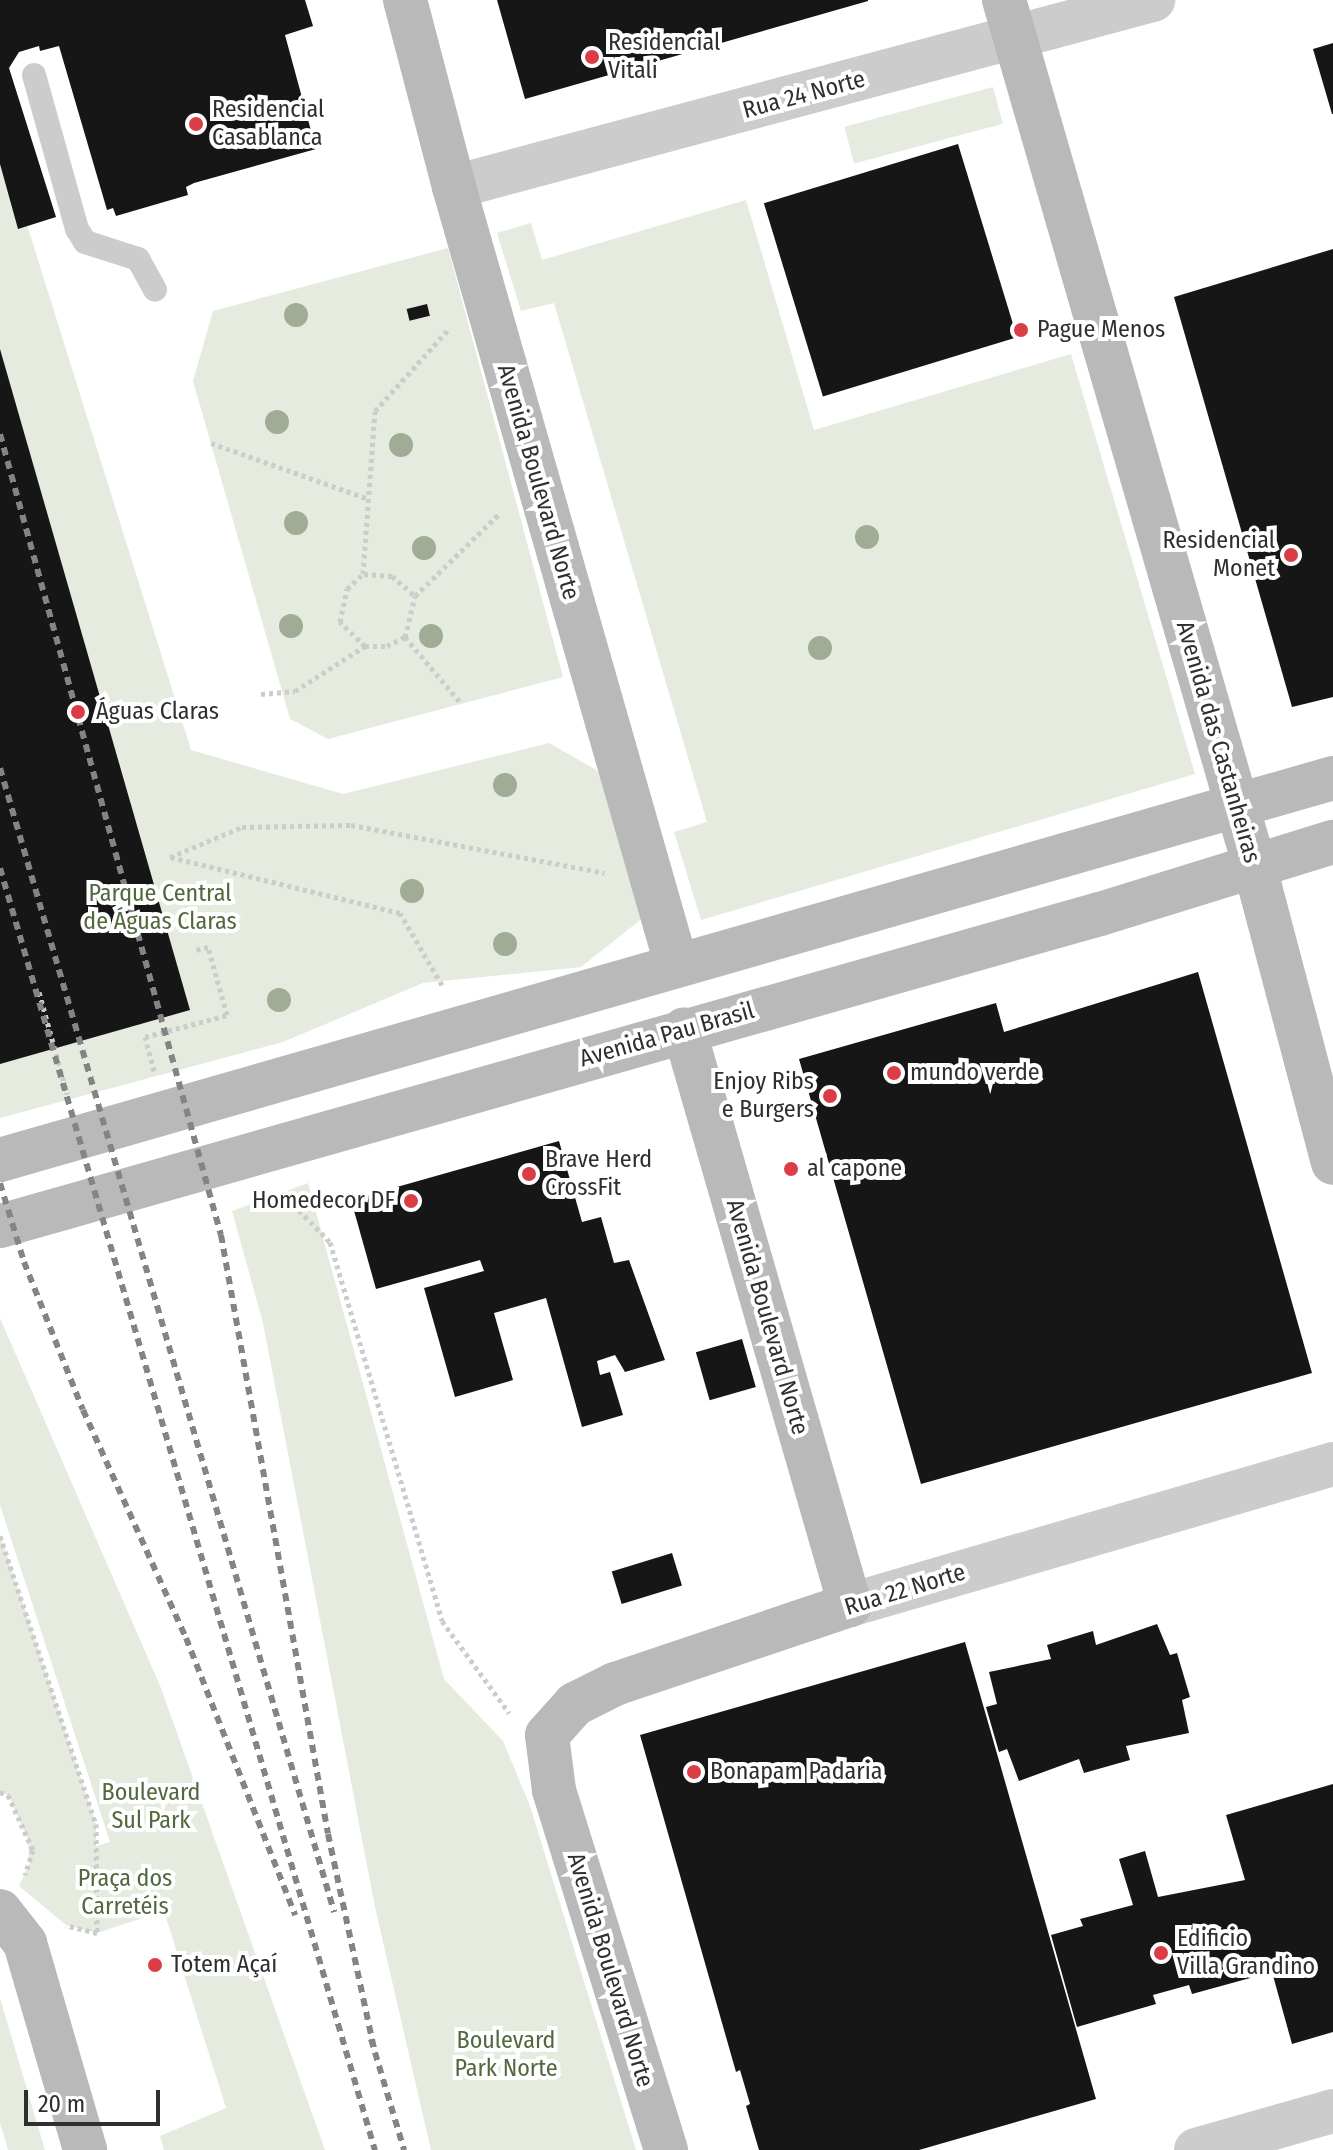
<!DOCTYPE html>
<html>
<head>
<meta charset="utf-8">
<style>
	body { margin:0 }
	#map { position:relative; width:1333px; height:2150px; overflow:hidden; background:#fff; font-family:"Fira Sans Condensed",sans-serif }
	div>[style] { position:absolute }
	.green>* { inset:0; background:#e5ebde; transform-origin:0 0 }
	.building>* { inset:0; background:#161616; transform-origin:0 0 }
	.path>* { height:5px; margin-top:-2.5px; transform-origin:0; background:repeating-linear-gradient(90deg,#ccc 0 4px,transparent 0 8px) }
	.lane>* { height:24px; margin:-12px; padding:0 12px; transform-origin:12px; border-radius:12px; background:#ccc }
	.street>* { height:44px; margin:-22px; padding:0 22px; transform-origin:22px; border-radius:22px; background:#ccc }
	.secondary>* { height:44px; margin:-22px; padding:0 22px; transform-origin:22px; border-radius:22px; background:#b9b9b9 }
	.rail>* { height:6px; margin-top:-3px; transform-origin:0; background:repeating-linear-gradient(90deg,#848484 0 8px,transparent 0 14px) }
	.trees>* { width:24px; height:24px; margin:-12px; border-radius:50%; background:#a0ac95 }
	.dots>* { width:22px; height:22px; translate:-50% -50%; box-sizing:border-box; border:4px solid #fff; border-radius:50% }
	span { translate:-50% -50%; white-space:nowrap; text-align:center; line-height:1.15; -webkit-text-stroke:8px #fff; paint-order:stroke }
	.poi-label { font-size:24px; color:#2f2f2f }
	.left { translate:0 -50%; text-align:left }
	.right { translate:-100% -50%; text-align:right }
	.street-label { font-size:24px; color:#2f2f2f }
	.park-label { font-size:24px; color:#52683f }
	.scale { position:absolute; left:24px; top:2090px; width:136px; height:36px; box-sizing:border-box; border:4px solid #2f2f2f; border-top:0; padding-left:10px; font-size:24px; line-height:28px; white-space:nowrap; color:#2f2f2f; -webkit-text-stroke:6px #fff; paint-order:stroke }
</style>
</head>
<body>
<div id="map">
	<div class="green">
		<i style="left:993px;top:87px;width:38px;height:154px;rotate:75deg"></i>
		<i style="clip-path:polygon(0 138px,191px 750px,343px 794px,549px 743px,605px 775px,644px 917px,581px 967px,423px 983px,283px 1042px,0 1118px)"></i>
		<i style="clip-path:polygon(746px 200px,814px 430px,1071px 354px,1195px 774px,701px 920px,674px 832px,707px 822px,554px 303px,521px 311px,497px 233px,531px 223px,542px 260px)"></i>
		<i style="clip-path:polygon(448px 248px,563px 677px,328px 739px,290px 719px,193px 381px,213px 311px)"></i>
		<i style="clip-path:polygon(308px 1183px,444px 1679px,503px 1741px,530px 1806px,636px 2150px,431px 2150px,375px 1907px,263px 1323px,232px 1211px)"></i>
		<i style="clip-path:polygon(0 1318px,161px 1688px,325px 2150px,164px 2150px,160px 2136px,226px 2108px,164px 1911px,97px 1933px,66px 1925px,19px 1886px,29px 1864px,28px 1840px,8px 1795px,0 1792px,0 1534px,96px 1824px,96px 1846px,110px 1842px,0 1505px)"></i>
		<i style="clip-path:polygon(0 1998px,45px 2150px,8px 2150px,0 2123px)"></i>
	</div>
	<div class="building">
		<i style="clip-path:polygon(0 0,305px 0,313px 26px,285px 35px,316px 149px,194px 183px,186px 187px,188px 195px,116px 216px,113px 208px,107px 210px,59px 46px,40px 51px,39px 46px,19px 52px,9px 68px,56px 217px,18px 229px,0 164px)"></i>
		<i style="clip-path:polygon(497px 0,868px 0,868px 1px,525px 99px)"></i>
		<i style="clip-path:polygon(1333px 43px,1333px 114px,1332px 114px,1313px 49px)"></i>
		<i style="left:958px;top:144px;width:202px;height:203px;rotate:73deg"></i>
		<i style="clip-path:polygon(1333px 249px,1333px 697px,1292px 707px,1174px 297px)"></i>
		<i style="left:427px;top:304px;width:12px;height:21px;rotate:76deg"></i>
		<i style="clip-path:polygon(0 349px,190px 1010px,0 1064px)"></i>
		<i style="clip-path:polygon(1198px 972px,1312px 1373px,921px 1484px,799px 1059px,996px 1003px,1004px 1032px)"></i>
		<i style="clip-path:polygon(559px 1141px,582px 1222px,601px 1217px,614px 1263px,629px 1260px,665px 1360px,625px 1372px,615px 1355px,597px 1361px,600px 1375px,610px 1372px,623px 1415px,582px 1427px,546px 1298px,494px 1313px,513px 1380px,455px 1397px,424px 1288px,484px 1271px,480px 1260px,376px 1289px,351px 1200px)"></i>
		<i style="left:742px;top:1339px;width:50px;height:48px;rotate:74deg"></i>
		<i style="left:672px;top:1553px;width:34px;height:63px;rotate:73deg"></i>
		<i style="clip-path:polygon(1157px 1624px,1170px 1655px,1177px 1653px,1190px 1697px,1182px 1700px,1189px 1733px,1126px 1746px,1130px 1760px,1084px 1773px,1079px 1759px,1019px 1781px,1007px 1749px,999px 1752px,986px 1707px,997px 1704px,989px 1672px,1051px 1659px,1047px 1645px,1093px 1631px,1096px 1645px)"></i>
		<i style="clip-path:polygon(965px 1642px,1096px 2099px,919px 2150px,759px 2150px,746px 2106px,750px 2104px,740px 2070px,736px 2072px,640px 1735px)"></i>
		<i style="clip-path:polygon(1333px 1784px,1333px 2032px,1292px 2044px,1272px 1972px,1192px 1994px,1189px 1985px,1153px 1995px,1156px 2004px,1077px 2027px,1051px 1935px,1083px 1926px,1080px 1919px,1133px 1905px,1119px 1859px,1145px 1851px,1158px 1897px,1245px 1880px,1226px 1815px)"></i>
	</div>
	<div class="path">
		<i style="left:211px;top:443px;width:168px;rotate:19.5deg"></i>
		<i style="left:364px;top:574px;width:28px;rotate:4deg"></i>
		<i style="left:392px;top:576px;width:30px;rotate:41deg"></i>
		<i style="left:405px;top:637px;width:85px;rotate:49.8deg"></i>
		<i style="left:365px;top:646px;width:35px;rotate:-136deg"></i>
		<i style="left:340px;top:622px;width:34px;rotate:-78deg"></i>
		<i style="left:347px;top:589px;width:22px;rotate:-43deg"></i>
		<i style="left:363px;top:574px;width:163px;rotate:-85.8deg"></i>
		<i style="left:375px;top:411px;width:109px;rotate:-48deg"></i>
		<i style="left:261px;top:694px;width:34px;rotate:-5deg"></i>
		<i style="left:295px;top:691px;width:83px;rotate:-32.7deg"></i>
		<i style="left:365px;top:646px;width:22px"></i>
		<i style="left:387px;top:646px;width:20px;rotate:-27deg"></i>
		<i style="left:405px;top:637px;width:42px;rotate:-76.3deg"></i>
		<i style="left:415px;top:596px;width:119px;rotate:-44.3deg"></i>
		<i style="left:442px;top:985px;width:83px;rotate:-120.3deg"></i>
		<i style="left:400px;top:913px;width:237px;rotate:-166.3deg"></i>
		<i style="left:170px;top:857px;width:78px;rotate:-22.6deg"></i>
		<i style="left:242px;top:827px;width:109px;rotate:-1.1deg"></i>
		<i style="left:351px;top:825px;width:258px;rotate:10.7deg"></i>
		<i style="left:39px;top:992px;width:106px;rotate:74.6deg"></i>
		<i style="left:154px;top:1071px;width:35px;rotate:-105deg"></i>
		<i style="left:145px;top:1037px;width:85px;rotate:-15deg"></i>
		<i style="left:227px;top:1015px;width:71px;rotate:-105.6deg"></i>
		<i style="left:208px;top:947px;width:12px;rotate:166deg"></i>
		<i style="left:282px;top:1193px;width:69px;rotate:45.6deg"></i>
		<i style="left:330px;top:1242px;width:395px;rotate:73.5deg"></i>
		<i style="left:442px;top:1621px;width:114px;rotate:53.9deg"></i>
		<i style="left:0;top:1536px;width:304px;rotate:71.6deg"></i>
		<i style="left:96px;top:1824px;width:109px;rotate:89.5deg"></i>
		<i style="left:97px;top:1933px;width:32px;rotate:-166deg"></i>
		<i style="left:0;top:1792px;width:9px;rotate:21deg"></i>
		<i style="left:8px;top:1795px;width:60px;rotate:65.6deg"></i>
		<i style="left:33px;top:1850px;width:26px;rotate:108deg"></i>
	</div>
	<div class="lane">
		<i style="left:34px;top:75px;width:160px;rotate:74.4deg"></i>
		<i style="left:77px;top:229px;width:15px;rotate:58deg"></i>
		<i style="left:85px;top:242px;width:56px;rotate:17.8deg"></i>
		<i style="left:138px;top:259px;width:35px;rotate:61deg"></i>
	</div>
	<div class="street">
		<i style="left:454px;top:187px;width:724px;rotate:-14.98deg"></i>
		<i style="left:850px;top:1605px;width:503px;rotate:-16.27deg"></i>
		<i style="left:1196px;top:2150px;width:142px;rotate:-15.9deg"></i>
	</div>
	<div class="secondary">
		<i style="left:405px;top:0;width:193px;rotate:75.3deg"></i>
		<i style="left:454px;top:187px;width:807px;rotate:74.04deg"></i>
		<i style="left:1004px;top:0;width:899px;rotate:73.86deg"></i>
		<i style="left:1254px;top:864px;width:309px;rotate:75.2deg"></i>
		<i style="left:0;top:1160px;width:1387px;rotate:-15.99deg"></i>
		<i style="left:0;top:1226px;width:1143px;rotate:-15.84deg"></i>
		<i style="left:1100px;top:914px;width:244px;rotate:-17.2deg"></i>
		<i style="left:0;top:1911px;width:41px;rotate:52deg"></i>
		<i style="left:25px;top:1943px;width:216px;rotate:73.8deg"></i>
		<i style="left:666px;top:2150px;width:377px;rotate:-107.3deg"></i>
		<i style="left:554px;top:1790px;width:55px;rotate:-97.3deg"></i>
		<i style="left:547px;top:1735px;width:42px;rotate:-47.9deg"></i>
		<i style="left:575px;top:1704px;width:45px;rotate:-26.6deg"></i>
		<i style="left:615px;top:1684px;width:248px;rotate:-18.6deg"></i>
		<i style="left:850px;top:1605px;width:599px;rotate:-106.08deg"></i>
	</div>
	<div class="rail">
		<i style="left:0;top:434px;width:831px;rotate:74.58deg"></i>
		<i style="left:221px;top:1235px;width:608px;rotate:79.87deg"></i>
		<i style="left:328px;top:1834px;width:220px;rotate:77.9deg"></i>
		<i style="left:0;top:768px;width:1192px;rotate:73.72deg"></i>
		<i style="left:0;top:868px;width:1336px;rotate:73.7deg"></i>
		<i style="left:0;top:1183px;width:83px;rotate:73.1deg"></i>
		<i style="left:24px;top:1262px;width:159px;rotate:68.3deg"></i>
		<i style="left:83px;top:1410px;width:250px;rotate:65.7deg"></i>
		<i style="left:186px;top:1638px;width:298px;rotate:68.5deg"></i>
		<i style="left:371px;top:2039px;width:116px;rotate:73.4deg"></i>
	</div>
	<div class="trees">
		<i style="left:296px;top:315px"></i>
		<i style="left:277px;top:422px"></i>
		<i style="left:401px;top:445px"></i>
		<i style="left:296px;top:523px"></i>
		<i style="left:867px;top:537px"></i>
		<i style="left:424px;top:548px"></i>
		<i style="left:291px;top:626px"></i>
		<i style="left:431px;top:636px"></i>
		<i style="left:820px;top:648px"></i>
		<i style="left:505px;top:785px"></i>
		<i style="left:412px;top:891px"></i>
		<i style="left:505px;top:944px"></i>
		<i style="left:279px;top:1000px"></i>
	</div>
	<div class="dots">
		<i style="left:592px;top:57px;background:#da3d45"></i>
		<i style="left:196px;top:124px;background:#da3d45"></i>
		<i style="left:1021px;top:330px;background:#da3d45"></i>
		<i style="left:1291px;top:555px;background:#da3d45"></i>
		<i style="left:78px;top:712px;background:#da3d45"></i>
		<i style="left:894px;top:1073px;background:#da3d45"></i>
		<i style="left:830px;top:1096px;background:#da3d45"></i>
		<i style="left:791px;top:1169px;background:#da3d45"></i>
		<i style="left:529px;top:1174px;background:#da3d45"></i>
		<i style="left:411px;top:1201px;background:#da3d45"></i>
		<i style="left:694px;top:1772px;background:#da3d45"></i>
		<i style="left:1161px;top:1953px;background:#da3d45"></i>
		<i style="left:155px;top:1965px;background:#da3d45"></i>
	</div>
	<div class="poi-label">
		<span class="left" style="left:608px;top:57px">Residencial<br>Vitali</span>
		<span class="left" style="left:212px;top:124px">Residencial<br>Casablanca</span>
		<span class="left" style="left:1037px;top:330px">Pague Menos</span>
		<span class="right" style="left:1275px;top:555px">Residencial<br>Monet</span>
		<span class="left" style="left:96px;top:712px">Águas Claras</span>
		<span class="left" style="left:910px;top:1073px">mundo verde</span>
		<span class="right" style="left:814px;top:1096px">Enjoy Ribs<br>e Burgers</span>
		<span class="left" style="left:545px;top:1174px">Brave Herd<br>CrossFit</span>
		<span class="left" style="left:807px;top:1169px">al capone</span>
		<span class="right" style="left:395px;top:1201px">Homedecor DF</span>
		<span class="left" style="left:710px;top:1772px">Bonapam Padaria</span>
		<span class="left" style="left:1177px;top:1953px">Edificio<br>Villa Grandino</span>
		<span class="left" style="left:171px;top:1965px">Totem Açaí</span>
	</div>
	<div class="street-label">
		<span style="left:804px;top:95px;rotate:-15deg">Rua 24 Norte</span>
		<span style="left:538px;top:482px;rotate:74deg">Avenida Boulevard Norte</span>
		<span style="left:1218px;top:742px;rotate:74deg">Avenida das Castanheiras</span>
		<span style="left:667px;top:1035px;rotate:-16deg">Avenida Pau Brasil</span>
		<span style="left:767px;top:1317px;rotate:74deg">Avenida Boulevard Norte</span>
		<span style="left:905px;top:1590px;rotate:-17deg">Rua 22 Norte</span>
		<span style="left:610px;top:1970px;rotate:73deg">Avenida Boulevard Norte</span>
	</div>
	<div class="park-label">
		<span style="left:160px;top:908px">Parque Central<br>de Águas Claras</span>
		<span style="left:151px;top:1807px">Boulevard<br>Sul Park</span>
		<span style="left:125px;top:1893px">Praça dos<br>Carretéis</span>
		<span style="left:506px;top:2055px">Boulevard<br>Park Norte</span>
	</div>
	<div class="scale">20 m</div>
</div>
</body>
</html>
